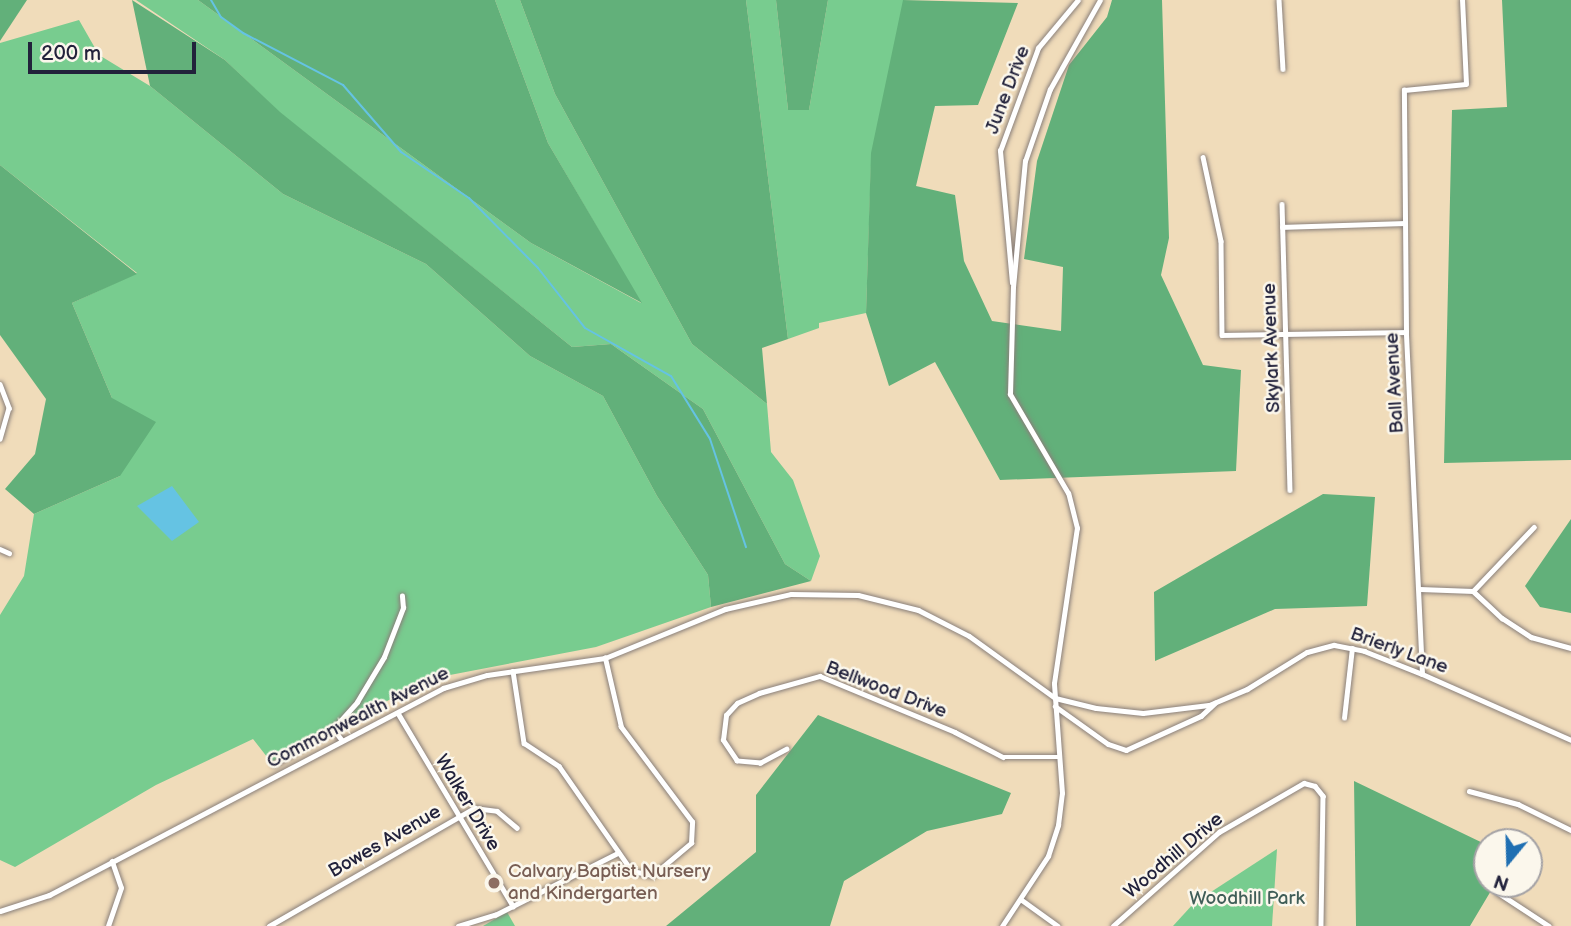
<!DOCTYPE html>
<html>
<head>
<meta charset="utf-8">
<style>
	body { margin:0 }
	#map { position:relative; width:1571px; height:926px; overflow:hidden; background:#f0dcba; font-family:"Balsamiq Sans",sans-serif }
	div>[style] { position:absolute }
	.green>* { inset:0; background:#78cc8f }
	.forest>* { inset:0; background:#62b07a }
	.water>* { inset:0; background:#65c3e3 }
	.stream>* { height:2px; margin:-1px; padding:0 1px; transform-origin:1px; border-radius:1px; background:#65c3e3 }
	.roads { filter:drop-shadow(0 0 2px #897f7a) drop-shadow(0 0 2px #897f7a) }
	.minor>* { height:4.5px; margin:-2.25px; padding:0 2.25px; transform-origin:2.25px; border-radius:2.25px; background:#fff }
	.tertiary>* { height:5px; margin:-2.5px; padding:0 2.5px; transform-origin:2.5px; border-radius:2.5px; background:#fff }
	.dots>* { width:19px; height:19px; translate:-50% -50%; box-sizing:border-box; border:4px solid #fbf7ec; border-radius:50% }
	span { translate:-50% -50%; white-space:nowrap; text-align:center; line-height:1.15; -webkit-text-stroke:5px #fbf7ec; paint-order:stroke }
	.street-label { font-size:19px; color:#22223b }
	.education-label { font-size:19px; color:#785e54 }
	.left { translate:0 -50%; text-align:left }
	.park-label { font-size:19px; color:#405e58 }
	.north { position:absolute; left:1473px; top:828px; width:70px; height:70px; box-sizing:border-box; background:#fbf7ec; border:2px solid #a4a2a5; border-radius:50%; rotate:199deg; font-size:19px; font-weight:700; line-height:28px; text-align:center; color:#22223b }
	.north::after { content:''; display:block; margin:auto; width:24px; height:32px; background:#1f6fb2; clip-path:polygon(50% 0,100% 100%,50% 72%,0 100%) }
	.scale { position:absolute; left:28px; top:42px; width:168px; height:32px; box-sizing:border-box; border:4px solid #22223b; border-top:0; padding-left:9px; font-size:21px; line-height:24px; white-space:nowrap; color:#22223b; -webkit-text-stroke:5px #fbf7ec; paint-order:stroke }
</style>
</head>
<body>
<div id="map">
	<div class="green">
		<i style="clip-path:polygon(136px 0,198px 0,531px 243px,641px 303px,548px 143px,495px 0,520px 0,555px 94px,692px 344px,767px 404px,771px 452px,793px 480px,820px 556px,811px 581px,785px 564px,703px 409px,611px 344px,572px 347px,279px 112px,225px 60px)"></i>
		<i style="clip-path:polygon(746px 0,776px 0,788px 110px,809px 110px,828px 0,904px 0,871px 165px,866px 313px,819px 323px,819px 328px,788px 339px)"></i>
		<i style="clip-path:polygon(79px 20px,99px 55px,150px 86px,283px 194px,426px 264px,530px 356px,603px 396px,657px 496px,708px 575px,711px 607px,596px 647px,429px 679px,271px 762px,253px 739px,156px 785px,15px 867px,0 860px,0 615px,24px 576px,34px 514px,120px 476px,112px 398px,72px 303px,137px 273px,0 165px,0 43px)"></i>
		<i style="clip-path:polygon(1277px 849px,1272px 926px,1173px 926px,1194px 903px)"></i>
		<i style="clip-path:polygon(507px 912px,515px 926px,483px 926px)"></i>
	</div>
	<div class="forest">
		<i style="clip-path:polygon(0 0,27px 0,0 41px)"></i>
		<i style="clip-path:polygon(132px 0,225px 60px,280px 112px,572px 347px,611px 344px,703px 409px,785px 564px,811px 581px,711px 607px,708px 575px,657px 496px,603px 396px,530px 356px,426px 264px,283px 194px,150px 86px)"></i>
		<i style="clip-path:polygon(198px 0,495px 0,548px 143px,642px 303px,531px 243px)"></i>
		<i style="clip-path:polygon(520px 0,746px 0,788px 339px,762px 348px,767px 404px,692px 344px,555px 94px)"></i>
		<i style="clip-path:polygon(776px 0,828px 0,809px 110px,788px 110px)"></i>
		<i style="clip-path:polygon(903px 0,1018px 3px,978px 105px,935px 106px,916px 186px,955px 195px,964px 261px,992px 321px,1061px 331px,1063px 267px,1024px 259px,1037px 161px,1069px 65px,1107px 17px,1112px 0,1162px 0,1169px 238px,1161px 275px,1203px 365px,1241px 370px,1236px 471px,1000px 480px,935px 362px,889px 386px,866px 313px,871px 153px)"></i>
		<i style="clip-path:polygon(1502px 0,1571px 0,1571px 460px,1444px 463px,1452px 110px,1507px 107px)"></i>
		<i style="clip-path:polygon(0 165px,137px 274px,72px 303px,112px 398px,156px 422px,120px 476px,34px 514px,5px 489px,35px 454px,46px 399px,0 335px)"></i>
		<i style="clip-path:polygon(1323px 494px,1375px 497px,1367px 606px,1275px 609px,1155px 661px,1154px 592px)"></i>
		<i style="clip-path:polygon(1571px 519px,1571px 613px,1540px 607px,1525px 586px)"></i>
		<i style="clip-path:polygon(818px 715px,1011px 793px,1002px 814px,927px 831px,844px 881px,830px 926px,666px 926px,756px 852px,756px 795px)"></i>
		<i style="clip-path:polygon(1354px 781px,1487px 845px,1487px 884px,1495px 884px,1470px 926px,1356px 926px)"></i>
	</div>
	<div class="water">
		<i style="clip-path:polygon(172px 486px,199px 522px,172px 541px,137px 506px)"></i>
	</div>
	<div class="stream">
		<i style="left:211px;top:0;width:20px;rotate:60deg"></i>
		<i style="left:221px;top:17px;width:27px;rotate:36deg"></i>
		<i style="left:243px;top:33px;width:113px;rotate:27.5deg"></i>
		<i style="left:343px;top:85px;width:89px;rotate:49.1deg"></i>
		<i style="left:401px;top:152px;width:82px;rotate:34.1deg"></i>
		<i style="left:469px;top:198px;width:98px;rotate:45.4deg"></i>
		<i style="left:538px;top:268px;width:76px;rotate:51.9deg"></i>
		<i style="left:585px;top:328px;width:98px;rotate:29.2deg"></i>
		<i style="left:671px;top:376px;width:74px;rotate:58.2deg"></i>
		<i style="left:710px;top:439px;width:114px;rotate:71.6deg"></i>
	</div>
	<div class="roads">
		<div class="minor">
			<i style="left:1279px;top:0;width:69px;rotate:86.7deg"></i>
			<i style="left:1203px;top:157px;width:86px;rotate:77.9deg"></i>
			<i style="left:1221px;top:241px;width:94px;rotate:89.4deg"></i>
			<i style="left:1222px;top:335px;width:184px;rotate:-0.9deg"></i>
			<i style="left:1282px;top:204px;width:286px;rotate:88.4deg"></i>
			<i style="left:1282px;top:227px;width:121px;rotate:-1.9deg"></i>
			<i style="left:1012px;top:283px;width:133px;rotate:-95.2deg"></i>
			<i style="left:1000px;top:151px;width:110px;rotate:-69.7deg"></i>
			<i style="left:1038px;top:48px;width:62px;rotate:-50.2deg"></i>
			<i style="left:0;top:384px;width:26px;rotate:69deg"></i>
			<i style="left:9px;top:408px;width:32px;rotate:106deg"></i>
			<i style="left:0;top:549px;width:10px;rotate:24deg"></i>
			<i style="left:1420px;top:589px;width:53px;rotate:2.2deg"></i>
			<i style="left:1473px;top:591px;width:40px;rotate:43deg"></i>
			<i style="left:1502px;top:618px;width:35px;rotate:33deg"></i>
			<i style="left:1531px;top:637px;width:41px;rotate:15.4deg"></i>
			<i style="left:1473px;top:591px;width:88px;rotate:-46.4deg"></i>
			<i style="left:513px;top:671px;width:73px;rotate:81.3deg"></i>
			<i style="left:524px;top:743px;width:42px;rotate:33.3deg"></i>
			<i style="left:559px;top:766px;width:128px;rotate:55.2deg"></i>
			<i style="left:632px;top:871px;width:21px;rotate:11deg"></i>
			<i style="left:653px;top:875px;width:50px;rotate:-40.1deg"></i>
			<i style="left:691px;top:843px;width:21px;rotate:-87deg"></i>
			<i style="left:692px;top:822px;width:119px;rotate:-126.8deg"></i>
			<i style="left:621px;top:727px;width:71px;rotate:-103.1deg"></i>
			<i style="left:1422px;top:674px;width:342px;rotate:-92.7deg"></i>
			<i style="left:1406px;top:332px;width:242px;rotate:-90.5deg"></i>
			<i style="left:1404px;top:90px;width:62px;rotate:-5.5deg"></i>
			<i style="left:1466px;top:84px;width:84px;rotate:-92.7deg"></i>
			<i style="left:1055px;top:706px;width:65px;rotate:35.6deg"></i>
			<i style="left:1108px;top:744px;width:19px;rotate:18deg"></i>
			<i style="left:1126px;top:750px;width:82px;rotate:-24.4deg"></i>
			<i style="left:1201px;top:716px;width:19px;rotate:-43deg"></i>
			<i style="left:398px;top:713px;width:225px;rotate:59.2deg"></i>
			<i style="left:1344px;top:718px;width:70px;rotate:-83.5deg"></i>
			<i style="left:342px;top:741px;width:15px;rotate:-127deg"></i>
			<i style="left:333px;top:729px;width:36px;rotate:-48deg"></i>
			<i style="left:357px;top:702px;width:52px;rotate:-59deg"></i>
			<i style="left:384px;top:657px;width:53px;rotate:-68.8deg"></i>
			<i style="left:403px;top:608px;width:12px;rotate:-95deg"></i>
			<i style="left:787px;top:749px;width:30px;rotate:152deg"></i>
			<i style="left:761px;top:763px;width:24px;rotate:-175deg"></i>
			<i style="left:737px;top:761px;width:25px;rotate:-124deg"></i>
			<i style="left:723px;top:740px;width:25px;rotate:-83deg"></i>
			<i style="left:726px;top:715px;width:16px;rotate:-47deg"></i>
			<i style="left:737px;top:703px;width:24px;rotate:-24deg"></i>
			<i style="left:759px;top:693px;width:63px;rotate:-15.6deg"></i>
			<i style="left:820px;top:676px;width:146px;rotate:22.5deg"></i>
			<i style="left:955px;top:732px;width:54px;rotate:27.5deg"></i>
			<i style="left:1003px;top:757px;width:56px"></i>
			<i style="left:274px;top:764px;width:69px;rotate:-30.7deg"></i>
			<i style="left:1469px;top:791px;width:51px;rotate:14.9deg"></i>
			<i style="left:1518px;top:804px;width:59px;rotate:26.1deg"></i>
			<i style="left:1497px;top:892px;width:62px;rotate:33.2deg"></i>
			<i style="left:1022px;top:900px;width:44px;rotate:35.8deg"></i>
			<i style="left:108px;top:926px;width:40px;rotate:-71.1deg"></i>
			<i style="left:121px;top:888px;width:28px;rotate:-109deg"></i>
			<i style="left:269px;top:926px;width:237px;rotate:-29.9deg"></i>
			<i style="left:474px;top:808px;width:23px;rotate:7deg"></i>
			<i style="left:497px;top:811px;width:26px;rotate:40deg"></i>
			<i style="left:458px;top:926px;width:39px;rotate:-17deg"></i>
			<i style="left:495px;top:915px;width:138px;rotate:-26.8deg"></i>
			<i style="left:1113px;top:926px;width:142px;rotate:-41.6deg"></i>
			<i style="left:1219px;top:832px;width:98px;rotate:-30deg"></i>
			<i style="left:1304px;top:783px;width:11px;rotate:15deg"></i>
			<i style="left:1315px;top:786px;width:13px;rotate:51deg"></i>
			<i style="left:1323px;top:796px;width:130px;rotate:90.9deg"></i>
		</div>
		<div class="tertiary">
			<i style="left:0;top:911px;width:52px;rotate:-18.1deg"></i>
			<i style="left:49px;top:895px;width:445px;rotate:-27.7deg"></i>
			<i style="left:443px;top:688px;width:46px;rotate:-16.5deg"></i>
			<i style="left:487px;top:675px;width:119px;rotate:-8.2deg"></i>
			<i style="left:605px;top:658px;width:130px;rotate:-22.2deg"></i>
			<i style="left:725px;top:609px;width:68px;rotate:-12.8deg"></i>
			<i style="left:791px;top:594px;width:67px;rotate:0.9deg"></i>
			<i style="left:858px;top:595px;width:62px;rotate:14deg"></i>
			<i style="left:918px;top:610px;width:57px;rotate:27deg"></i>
			<i style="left:969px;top:636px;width:106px;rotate:35.8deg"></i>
			<i style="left:1055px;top:698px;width:42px;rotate:13.7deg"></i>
			<i style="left:1096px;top:708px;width:47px;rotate:6.1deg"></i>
			<i style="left:1143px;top:713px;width:66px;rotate:-6.9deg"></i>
			<i style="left:1209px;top:705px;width:41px;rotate:-22.8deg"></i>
			<i style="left:1247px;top:689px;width:70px;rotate:-31.7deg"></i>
			<i style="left:1307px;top:652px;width:28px;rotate:-15deg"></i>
			<i style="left:1334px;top:645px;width:31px;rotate:11deg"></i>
			<i style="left:1364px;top:651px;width:62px;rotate:21.6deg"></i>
			<i style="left:1422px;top:674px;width:163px;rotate:23.9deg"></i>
			<i style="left:1002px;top:926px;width:84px;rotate:-56.7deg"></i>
			<i style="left:1048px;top:856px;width:33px;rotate:-72deg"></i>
			<i style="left:1058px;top:825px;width:32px;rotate:-83deg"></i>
			<i style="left:1062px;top:793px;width:110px;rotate:-94.2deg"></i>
			<i style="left:1054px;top:683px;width:157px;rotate:-81.6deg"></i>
			<i style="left:1077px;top:528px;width:36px;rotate:-104deg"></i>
			<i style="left:1068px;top:493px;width:115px;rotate:-120.4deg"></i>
			<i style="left:1010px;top:394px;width:107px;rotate:-88.4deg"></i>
			<i style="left:1013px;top:287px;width:127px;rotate:-84.6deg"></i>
			<i style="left:1025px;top:161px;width:76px;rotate:-70.9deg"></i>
			<i style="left:1050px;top:89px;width:102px;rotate:-60.7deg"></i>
		</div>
	</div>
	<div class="dots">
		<i style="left:494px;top:883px;background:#8d6e63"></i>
	</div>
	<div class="street-label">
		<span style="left:1008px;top:90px;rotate:-69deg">June Drive</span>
		<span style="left:1272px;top:348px;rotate:-92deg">Skylark Avenue</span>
		<span style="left:1395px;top:383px;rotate:-93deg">Ball Avenue</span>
		<span style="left:1399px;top:651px;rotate:20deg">Brierly Lane</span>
		<span style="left:886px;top:690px;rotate:21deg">Bellwood Drive</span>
		<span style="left:358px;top:718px;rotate:-27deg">Commonwealth Avenue</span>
		<span style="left:467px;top:803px;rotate:59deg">Walker Drive</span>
		<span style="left:385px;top:842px;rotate:-30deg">Bowes Avenue</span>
		<span style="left:1174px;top:856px;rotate:-40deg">Woodhill Drive</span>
	</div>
	<div class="education-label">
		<span class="left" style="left:508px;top:883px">Calvary Baptist Nursery<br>and Kindergarten</span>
	</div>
	<div class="park-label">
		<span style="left:1247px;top:899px">Woodhill Park</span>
	</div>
	<div class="north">N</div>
	<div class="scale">200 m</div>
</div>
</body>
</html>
